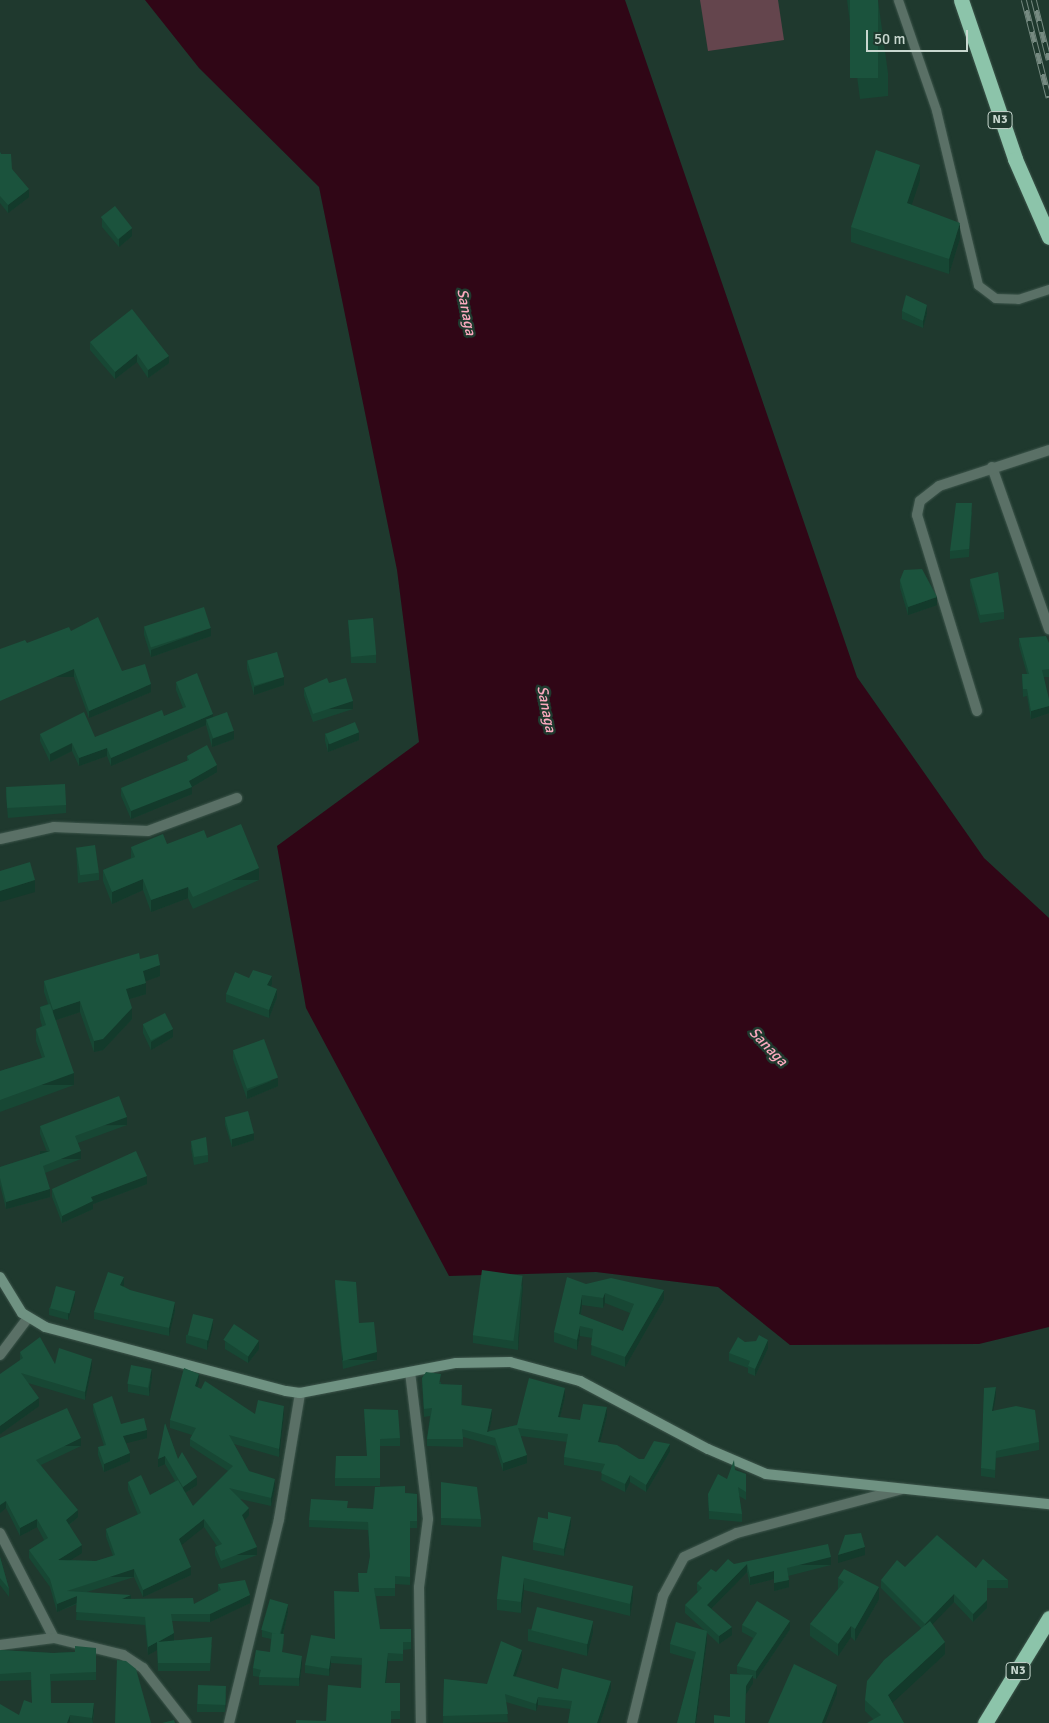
<!DOCTYPE html>
<html>
<head>
<meta charset="utf-8">
<style>
	body { margin:0 }
	#map { position:relative; width:1049px; height:1723px; overflow:hidden; background:#1f392e; font-family:Signika,sans-serif }
	div>[style] { position:absolute }
	.green>* { inset:0; background:#64454d }
	.water>* { inset:0; background:#300616 }
	.roads { filter:drop-shadow(0 0 1px #3d554b) drop-shadow(0 0 1px #3d554b) }
	.lane>* { height:9px; margin:-4.5px; padding:0 4.5px; transform-origin:4.5px; border-radius:4.5px; background:#5a7066 }
	.street>* { height:10px; margin:-5px; padding:0 5px; transform-origin:5px; border-radius:5px; background:#5a7066 }
	.secondary>* { height:10px; margin:-5px; padding:0 5px; transform-origin:5px; border-radius:5px; background:#6f9282 }
	.highway>* { height:15px; margin:-7.5px; padding:0 7.5px; transform-origin:7.5px; border-radius:7.5px; background:#8cc4aa }
	.rail>* { height:5.5px; margin-top:-2.75px; transform-origin:0; background:repeating-linear-gradient(90deg,#1f392e 0 11px,#768a81 0 22px); box-sizing:border-box; border-block:1px solid #768a81 }
	.wall>* { inset:0; background:#174734 }
	.shaded-wall>* { inset:0; background:#133a2b; transform-origin:0 0 }
	.building>* { inset:0; background:#1b533d; transform-origin:0 0 }
	span { translate:-50% -50%; white-space:nowrap; text-align:center; line-height:1.15; -webkit-text-stroke:5px #1f392e; paint-order:stroke }
	.shield-label span { padding:1px 4px; background:#1f392e; border:1px solid; border-radius:4px; -webkit-text-stroke-width:0 }
	.shield-label { font-size:12px; color:#c8d7cf; font-weight:700 }
	.water-label { font-size:15px; color:#fbaabf; font-style:italic }
	.scale { position:absolute; left:866px; top:30px; width:102px; height:22px; box-sizing:border-box; border:2px solid #c8d7cf; border-top:0; padding-left:6px; font-size:15px; line-height:18px; white-space:nowrap; color:#c8d7cf; -webkit-text-stroke:4px #1f392e; paint-order:stroke }
</style>
</head>
<body>
<div id="map">
	<div class="green">
		<i style="clip-path:polygon(700px 0,778px 0,784px 40px,708px 51px)"></i>
	</div>
	<div class="water">
		<i style="clip-path:polygon(145px 0,625px 0,857px 677px,984px 858px,1049px 918px,1049px 1327px,979px 1344px,790px 1345px,718px 1287px,596px 1272px,449px 1276px,306px 1008px,277px 846px,419px 742px,397px 570px,319px 187px,199px 68px)"></i>
	</div>
	<div class="roads">
		<div class="lane">
			<i style="left:898px;top:0;width:116px;rotate:70.9deg"></i>
			<i style="left:936px;top:110px;width:180px;rotate:76.5deg"></i>
			<i style="left:978px;top:285px;width:21px;rotate:37deg"></i>
			<i style="left:995px;top:298px;width:23px;rotate:2deg"></i>
			<i style="left:1018px;top:299px;width:33px;rotate:-18deg"></i>
		</div>
		<div class="street">
			<i style="left:992px;top:467px;width:172px;rotate:70.6deg"></i>
			<i style="left:977px;top:711px;width:205px;rotate:-107deg"></i>
			<i style="left:917px;top:515px;width:14px;rotate:-78deg"></i>
			<i style="left:920px;top:501px;width:24px;rotate:-38deg"></i>
			<i style="left:939px;top:486px;width:116px;rotate:-18.1deg"></i>
			<i style="left:0;top:839px;width:55px;rotate:-12.5deg"></i>
			<i style="left:54px;top:827px;width:94px;rotate:2.4deg"></i>
			<i style="left:148px;top:831px;width:95px;rotate:-20.3deg"></i>
			<i style="left:0;top:1355px;width:45px;rotate:-53.1deg"></i>
			<i style="left:410px;top:1372px;width:148px;rotate:83deg"></i>
			<i style="left:428px;top:1519px;width:69px;rotate:97.5deg"></i>
			<i style="left:419px;top:1587px;width:136px;rotate:89.2deg"></i>
			<i style="left:0;top:1533px;width:118px;rotate:62.8deg"></i>
			<i style="left:0;top:1645px;width:54px;rotate:-7.4deg"></i>
			<i style="left:54px;top:1638px;width:71px;rotate:13.8deg"></i>
			<i style="left:123px;top:1655px;width:24px;rotate:33deg"></i>
			<i style="left:143px;top:1668px;width:70px;rotate:52deg"></i>
			<i style="left:229px;top:1723px;width:210px;rotate:-76.2deg"></i>
			<i style="left:279px;top:1519px;width:128px;rotate:-80.5deg"></i>
			<i style="left:632px;top:1723px;width:131px;rotate:-76.3deg"></i>
			<i style="left:663px;top:1596px;width:44px;rotate:-61.7deg"></i>
			<i style="left:684px;top:1557px;width:58px;rotate:-24.4deg"></i>
			<i style="left:737px;top:1533px;width:171px;rotate:-14.9deg"></i>
		</div>
		<div class="secondary">
			<i style="left:0;top:1277px;width:42px;rotate:58.6deg"></i>
			<i style="left:22px;top:1313px;width:27px;rotate:31deg"></i>
			<i style="left:45px;top:1327px;width:249px;rotate:14.9deg"></i>
			<i style="left:286px;top:1391px;width:14px;rotate:8deg"></i>
			<i style="left:300px;top:1393px;width:159px;rotate:-10.9deg"></i>
			<i style="left:456px;top:1363px;width:54px;rotate:-1.1deg"></i>
			<i style="left:510px;top:1362px;width:73px;rotate:15.2deg"></i>
			<i style="left:580px;top:1381px;width:145px;rotate:28deg"></i>
			<i style="left:708px;top:1449px;width:63px;rotate:23.3deg"></i>
			<i style="left:766px;top:1474px;width:285px;rotate:6.1deg"></i>
		</div>
		<div class="highway">
			<i style="left:961px;top:0;width:168px;rotate:71.2deg"></i>
			<i style="left:1015px;top:159px;width:85px;rotate:66.4deg"></i>
			<i style="left:985px;top:1723px;width:123px;rotate:-58.6deg"></i>
		</div>
	</div>
	<div class="rail">
		<i style="left:1024px;top:0;width:101px;rotate:75.7deg"></i>
		<i style="left:1034px;top:0;width:62px;rotate:76deg"></i>
	</div>
	<div class="wall">
		<i style="clip-path:polygon(847px 0,878px 0,888px 73px,888px 96px,860px 99px)"></i>
		<i style="clip-path:polygon(0 152px,12px 169px,29px 197px,8px 213px,0 203px)"></i>
		<i style="clip-path:polygon(920px 180px,911px 205px,960px 238px,949px 274px,851px 242px,851px 227px)"></i>
		<i style="clip-path:polygon(102px 219px,132px 236px,119px 247px,102px 227px)"></i>
		<i style="clip-path:polygon(902px 311px,927px 313px,923px 328px,902px 319px)"></i>
		<i style="clip-path:polygon(90px 342px,169px 363px,148px 378px,137px 362px,115px 379px,90px 350px)"></i>
		<i style="clip-path:polygon(972px 511px,969px 557px,950px 559px,950px 551px)"></i>
		<i style="clip-path:polygon(970px 579px,1004px 612px,1004px 619px,980px 623px,970px 586px)"></i>
		<i style="clip-path:polygon(900px 580px,937px 605px,908px 615px,900px 588px)"></i>
		<i style="clip-path:polygon(348px 619px,376px 655px,376px 663px,351px 663px)"></i>
		<i style="clip-path:polygon(144px 627px,211px 636px,151px 657px,144px 635px)"></i>
		<i style="clip-path:polygon(71px 631px,122px 671px,151px 692px,89px 718px,74px 677px,27px 643px)"></i>
		<i style="clip-path:polygon(1019px 638px,1049px 643px,1049px 677px,1044px 677px,1049px 706px,1049px 713px,1031px 719px,1027px 696px,1023px 697px,1022px 674px,1027px 674px,1019px 646px)"></i>
		<i style="clip-path:polygon(247px 661px,284px 685px,254px 695px,247px 669px)"></i>
		<i style="clip-path:polygon(176px 682px,234px 739px,212px 747px,206px 725px,111px 766px,107px 756px,79px 766px,72px 751px,50px 762px,40px 741px,40px 734px,95px 737px,164px 716px,183px 708px,176px 690px)"></i>
		<i style="clip-path:polygon(329px 683px,353px 709px,313px 722px,304px 696px,304px 688px)"></i>
		<i style="clip-path:polygon(325px 733px,359px 740px,328px 752px,325px 741px)"></i>
		<i style="clip-path:polygon(187px 756px,217px 772px,192px 787px,192px 794px,131px 819px,121px 796px,121px 788px,187px 761px)"></i>
		<i style="clip-path:polygon(6px 789px,66px 805px,66px 813px,8px 818px,6px 797px)"></i>
		<i style="clip-path:polygon(207px 838px,259px 880px,193px 909px,188px 898px,151px 912px,143px 890px,112px 904px,103px 881px,103px 870px,131px 858px,131px 847px,167px 844px)"></i>
		<i style="clip-path:polygon(76px 847px,99px 873px,99px 880px,78px 883px)"></i>
		<i style="clip-path:polygon(140px 959px,160px 976px,145px 981px,146px 994px,129px 999px,132px 1019px,103px 1050px,94px 1052px,80px 1012px,56px 1020px,74px 1085px,0 1112px,0 1071px,42px 1058px,36px 1041px,36px 1029px,42px 1026px,40px 1019px,40px 1007px,48px 1004px,44px 992px,44px 981px)"></i>
		<i style="clip-path:polygon(249px 978px,272px 984px,271px 986px,277px 997px,269px 1018px,226px 1002px,226px 994px)"></i>
		<i style="clip-path:polygon(143px 1025px,173px 1037px,151px 1050px,143px 1033px)"></i>
		<i style="clip-path:polygon(233px 1051px,278px 1086px,247px 1099px,233px 1059px)"></i>
		<i style="clip-path:polygon(225px 1118px,254px 1140px,232px 1147px,225px 1125px)"></i>
		<i style="clip-path:polygon(127px 1125px,78px 1143px,81px 1159px,45px 1173px,50px 1197px,6px 1209px,0 1185px,0 1167px,47px 1152px,40px 1134px,40px 1126px)"></i>
		<i style="clip-path:polygon(191px 1141px,208px 1155px,208px 1162px,194px 1165px,191px 1149px)"></i>
		<i style="clip-path:polygon(147px 1184px,93px 1204px,93px 1209px,62px 1223px,52px 1197px,52px 1189px)"></i>
		<i style="clip-path:polygon(335px 1280px,359px 1323px,377px 1360px,343px 1369px,335px 1288px)"></i>
		<i style="clip-path:polygon(523px 1284px,518px 1350px,473px 1343px,473px 1335px)"></i>
		<i style="clip-path:polygon(evenodd,586px 1284px,664px 1299px,625px 1367px,591px 1355px,592px 1338px,580px 1336px,577px 1350px,554px 1342px,554px 1332px,586px 1284px,605px 1303px,630px 1313px,623px 1331px,581px 1315px,582px 1305px,603px 1308px,605px 1303px)"></i>
		<i style="clip-path:polygon(124px 1285px,123px 1286px,130px 1290px,175px 1310px,169px 1336px,94px 1319px,94px 1312px)"></i>
		<i style="clip-path:polygon(75px 1299px,68px 1320px,49px 1315px,49px 1308px)"></i>
		<i style="clip-path:polygon(213px 1327px,207px 1350px,186px 1343px,186px 1335px)"></i>
		<i style="clip-path:polygon(225px 1341px,259px 1349px,248px 1363px,225px 1349px)"></i>
		<i style="clip-path:polygon(745px 1342px,768px 1348px,755px 1376px,748px 1373px,748px 1368px,729px 1361px,729px 1353px)"></i>
		<i style="clip-path:polygon(20px 1352px,55px 1364px,92px 1367px,85px 1400px,28px 1383px,39px 1406px,0 1434px,20px 1361px)"></i>
		<i style="clip-path:polygon(152px 1377px,149px 1396px,128px 1392px,128px 1384px)"></i>
		<i style="clip-path:polygon(422px 1378px,441px 1382px,441px 1384px,462px 1392px,462px 1405px,492px 1417px,489px 1431px,517px 1425px,565px 1396px,560px 1417px,580px 1420px,607px 1415px,600px 1442px,639px 1459px,644px 1459px,670px 1451px,646px 1492px,630px 1482px,625px 1492px,601px 1480px,602px 1472px,564px 1465px,564px 1457px,567px 1442px,521px 1436px,527px 1463px,503px 1471px,495px 1446px,463px 1437px,463px 1447px,427px 1446px,427px 1439px,430px 1416px,424px 1417px)"></i>
		<i style="clip-path:polygon(199px 1382px,197px 1387px,255px 1414px,284px 1414px,279px 1457px,234px 1444px,249px 1471px,275px 1487px,271px 1506px,240px 1499px,249px 1515px,244px 1520px,257px 1555px,221px 1569px,215px 1555px,215px 1547px,217px 1546px,204px 1527px,181px 1545px,191px 1575px,143px 1597px,134px 1577px,87px 1592px,131px 1599px,194px 1604px,218px 1591px,218px 1584px,250px 1603px,210px 1622px,172px 1621px,174px 1640px,212px 1645px,210px 1671px,158px 1671px,157px 1650px,148px 1655px,145px 1625px,76px 1620px,77px 1604px,57px 1612px,50px 1587px,29px 1558px,29px 1550px,44px 1540px,37px 1527px,20px 1536px,6px 1508px,0 1513px,0 1438px,81px 1446px,41px 1465px,78px 1517px,69px 1525px,82px 1553px,70px 1560px,96px 1561px,113px 1556px,106px 1537px,106px 1529px,138px 1515px,128px 1490px,128px 1482px,150px 1495px,175px 1481px,165px 1464px,158px 1467px,165px 1423px,178px 1459px,197px 1485px,185px 1493px,193px 1506px,228px 1471px,190px 1446px,190px 1439px,192px 1435px,170px 1428px,170px 1420px)"></i>
		<i style="clip-path:polygon(996px 1395px,993px 1411px,1039px 1442px,1039px 1450px,996px 1458px,995px 1478px,981px 1476px,981px 1468px)"></i>
		<i style="clip-path:polygon(93px 1404px,121px 1424px,147px 1438px,126px 1443px,130px 1461px,104px 1472px,98px 1455px,98px 1447px,104px 1446px,93px 1411px)"></i>
		<i style="clip-path:polygon(364px 1409px,400px 1438px,400px 1446px,380px 1446px,380px 1486px,335px 1486px,335px 1478px,367px 1456px)"></i>
		<i style="clip-path:polygon(735px 1470px,746px 1474px,746px 1500px,739px 1496px,742px 1514px,742px 1522px,709px 1519px,708px 1494px,727px 1479px)"></i>
		<i style="clip-path:polygon(441px 1482px,481px 1519px,481px 1527px,441px 1525px)"></i>
		<i style="clip-path:polygon(405px 1493px,417px 1494px,417px 1528px,410px 1528px,410px 1585px,395px 1584px,395px 1596px,376px 1596px,380px 1629px,411px 1629px,411px 1649px,403px 1650px,403px 1661px,388px 1661px,386px 1683px,400px 1683px,400px 1719px,326px 1721px,361px 1688px,362px 1665px,331px 1663px,329px 1676px,305px 1673px,305px 1665px,335px 1639px,359px 1592px,358px 1573px,367px 1573px,370px 1558px,368px 1530px,309px 1527px,309px 1520px,348px 1508px,373px 1509px)"></i>
		<i style="clip-path:polygon(548px 1519px,571px 1525px,564px 1556px,533px 1550px,533px 1542px)"></i>
		<i style="clip-path:polygon(502px 1556px,633px 1598px,630px 1616px,524px 1590px,521px 1613px,497px 1610px,497px 1599px)"></i>
		<i style="clip-path:polygon(0 1557px,9px 1589px,9px 1597px,0 1585px)"></i>
		<i style="clip-path:polygon(734px 1564px,831px 1565px,788px 1576px,789px 1587px,774px 1591px,774px 1579px,750px 1585px,747px 1572px,711px 1609px,732px 1635px,719px 1644px,707px 1633px,707px 1640px,696px 1723px,677px 1723px,694px 1660px,670px 1653px,670px 1644px,704px 1630px,685px 1613px,685px 1605px,698px 1592px,697px 1591px,697px 1583px,716px 1572px)"></i>
		<i style="clip-path:polygon(905px 1567px,976px 1568px,1008px 1580px,1008px 1588px,987px 1588px,987px 1608px,973px 1622px,954px 1602px,932px 1624px,945px 1654px,892px 1703px,904px 1723px,873px 1719px,865px 1711px,865px 1700px,921px 1628px,881px 1588px,881px 1580px)"></i>
		<i style="clip-path:polygon(838px 1578px,879px 1599px,855px 1641px,851px 1637px,838px 1656px,810px 1636px,810px 1624px,838px 1589px)"></i>
		<i style="clip-path:polygon(288px 1612px,283px 1634px,284px 1642px,282px 1652px,302px 1664px,299px 1686px,259px 1685px,259px 1677px,253px 1676px,253px 1668px,270px 1652px,271px 1639px,262px 1637px,262px 1630px)"></i>
		<i style="clip-path:polygon(742px 1625px,790px 1629px,756px 1679px,753px 1678px,753px 1683px,730px 1717px,741px 1675px,737px 1673px,737px 1666px,753px 1638px,742px 1632px)"></i>
		<i style="clip-path:polygon(528px 1629px,593px 1632px,587px 1656px,528px 1641px)"></i>
		<i style="clip-path:polygon(96px 1648px,96px 1680px,51px 1681px,51px 1703px,94px 1711px,93px 1723px,74px 1723px,19px 1715px,32px 1703px,31px 1680px,0 1681px,0 1650px,53px 1653px,75px 1652px)"></i>
		<i style="clip-path:polygon(522px 1658px,515px 1676px,558px 1689px,611px 1689px,600px 1723px,568px 1723px,570px 1709px,538px 1705px,536px 1711px,506px 1702px,508px 1722px,443px 1723px,444px 1679px,487px 1684px)"></i>
		<i style="clip-path:polygon(226px 1694px,225px 1712px,197px 1712px,197px 1704px)"></i>
	</div>
	<div class="shaded-wall">
		<i style="clip-path:polygon(920px 165px,920px 180px,907px 219px,907px 203px)"></i>
		<i style="clip-path:polygon(29px 189px,29px 197px,8px 213px,8px 205px)"></i>
		<i style="clip-path:polygon(960px 223px,960px 238px,949px 274px,949px 259px)"></i>
		<i style="clip-path:polygon(132px 228px,132px 236px,119px 247px,119px 239px)"></i>
		<i style="clip-path:polygon(927px 305px,927px 313px,923px 328px,923px 321px)"></i>
		<i style="clip-path:polygon(137px 354px,137px 362px,115px 379px,115px 372px)"></i>
		<i style="clip-path:polygon(169px 356px,169px 363px,148px 378px,148px 370px)"></i>
		<i style="clip-path:polygon(937px 597px,937px 605px,908px 615px,908px 607px)"></i>
		<i style="clip-path:polygon(211px 628px,211px 636px,151px 657px,151px 650px)"></i>
		<i style="left:74px;top:669px;width:8px;height:81px;rotate:90deg"></i>
		<i style="clip-path:polygon(284px 677px,284px 685px,254px 695px,254px 687px)"></i>
		<i style="clip-path:polygon(151px 684px,151px 692px,89px 718px,89px 711px)"></i>
		<i style="left:353px;top:701px;width:8px;height:42px;rotate:90deg"></i>
		<i style="clip-path:polygon(1049px 706px,1049px 713px,1031px 719px,1031px 711px)"></i>
		<i style="clip-path:polygon(213px 714px,213px 722px,206px 719px,206px 725px,111px 766px,111px 758px)"></i>
		<i style="clip-path:polygon(234px 731px,234px 739px,212px 747px,212px 739px)"></i>
		<i style="clip-path:polygon(359px 732px,359px 740px,328px 752px,328px 744px)"></i>
		<i style="clip-path:polygon(72px 743px,72px 751px,50px 762px,50px 754px)"></i>
		<i style="clip-path:polygon(107px 748px,107px 756px,79px 766px,79px 758px)"></i>
		<i style="clip-path:polygon(217px 765px,217px 772px,192px 787px,192px 794px,131px 819px,131px 811px,189px 781px)"></i>
		<i style="left:259px;top:868px;width:12px;height:72px;rotate:90deg"></i>
		<i style="clip-path:polygon(143px 879px,143px 890px,112px 904px,112px 892px)"></i>
		<i style="clip-path:polygon(35px 880px,35px 892px,0 902px,0 891px)"></i>
		<i style="clip-path:polygon(188px 887px,188px 898px,151px 912px,151px 900px)"></i>
		<i style="clip-path:polygon(160px 965px,160px 976px,143px 982px,143px 971px)"></i>
		<i style="clip-path:polygon(272px 976px,272px 984px,267px 993px,267px 985px)"></i>
		<i style="clip-path:polygon(146px 983px,146px 994px,126px 1000px,126px 989px)"></i>
		<i style="clip-path:polygon(277px 989px,277px 997px,269px 1018px,269px 1010px)"></i>
		<i style="clip-path:polygon(80px 1001px,80px 1012px,53px 1021px,53px 1010px)"></i>
		<i style="clip-path:polygon(132px 1008px,132px 1019px,103px 1050px,94px 1052px,94px 1041px)"></i>
		<i style="clip-path:polygon(173px 1029px,173px 1037px,151px 1050px,151px 1042px)"></i>
		<i style="left:74px;top:1073px;width:12px;height:79px;rotate:90deg"></i>
		<i style="clip-path:polygon(278px 1078px,278px 1086px,247px 1099px,247px 1091px)"></i>
		<i style="left:127px;top:1117px;width:8px;height:55px;rotate:90deg"></i>
		<i style="clip-path:polygon(254px 1133px,254px 1140px,232px 1147px,232px 1139px)"></i>
		<i style="left:81px;top:1151px;width:8px;height:41px;rotate:90deg"></i>
		<i style="clip-path:polygon(147px 1176px,147px 1184px,93px 1204px,93px 1209px,62px 1223px,62px 1216px,91px 1197px)"></i>
		<i style="clip-path:polygon(50px 1189px,50px 1197px,6px 1209px,6px 1202px)"></i>
		<i style="clip-path:polygon(523px 1276px,523px 1284px,518px 1350px,518px 1342px)"></i>
		<i style="clip-path:polygon(124px 1277px,124px 1285px,120px 1293px,120px 1285px)"></i>
		<i style="clip-path:polygon(664px 1290px,664px 1299px,625px 1367px,625px 1357px)"></i>
		<i style="clip-path:polygon(75px 1291px,75px 1299px,68px 1320px,68px 1313px)"></i>
		<i style="clip-path:polygon(605px 1293px,605px 1303px,603px 1308px,603px 1298px)"></i>
		<i style="clip-path:polygon(582px 1295px,582px 1305px,579px 1324px,579px 1314px)"></i>
		<i style="clip-path:polygon(175px 1302px,175px 1310px,169px 1336px,169px 1328px)"></i>
		<i style="clip-path:polygon(213px 1319px,213px 1327px,207px 1350px,207px 1342px)"></i>
		<i style="clip-path:polygon(580px 1326px,580px 1336px,577px 1350px,577px 1340px)"></i>
		<i style="clip-path:polygon(768px 1340px,768px 1348px,755px 1376px,755px 1369px)"></i>
		<i style="clip-path:polygon(259px 1341px,259px 1349px,248px 1363px,248px 1356px)"></i>
		<i style="left:377px;top:1352px;width:8px;height:35px;rotate:90deg"></i>
		<i style="clip-path:polygon(92px 1359px,92px 1367px,85px 1400px,85px 1392px)"></i>
		<i style="clip-path:polygon(152px 1369px,152px 1377px,149px 1396px,149px 1388px)"></i>
		<i style="clip-path:polygon(199px 1374px,199px 1382px,195px 1394px,195px 1386px)"></i>
		<i style="clip-path:polygon(996px 1387px,996px 1395px,992px 1419px,992px 1411px)"></i>
		<i style="clip-path:polygon(565px 1388px,565px 1396px,558px 1425px,558px 1417px)"></i>
		<i style="clip-path:polygon(39px 1398px,39px 1406px,0 1434px,0 1426px)"></i>
		<i style="clip-path:polygon(284px 1406px,284px 1414px,279px 1457px,279px 1449px)"></i>
		<i style="clip-path:polygon(607px 1407px,607px 1415px,598px 1450px,598px 1442px)"></i>
		<i style="clip-path:polygon(492px 1409px,492px 1417px,488px 1436px,487px 1432px)"></i>
		<i style="clip-path:polygon(147px 1430px,147px 1438px,123px 1444px,123px 1436px)"></i>
		<i style="left:81px;top:1438px;width:8px;height:50px;rotate:90deg"></i>
		<i style="clip-path:polygon(670px 1444px,670px 1451px,646px 1492px,646px 1485px)"></i>
		<i style="clip-path:polygon(130px 1453px,130px 1461px,104px 1472px,104px 1464px)"></i>
		<i style="clip-path:polygon(527px 1455px,527px 1463px,503px 1471px,503px 1463px)"></i>
		<i style="clip-path:polygon(165px 1456px,165px 1464px,158px 1467px,158px 1459px)"></i>
		<i style="clip-path:polygon(630px 1475px,630px 1482px,625px 1492px,625px 1484px)"></i>
		<i style="clip-path:polygon(197px 1477px,197px 1485px,183px 1494px,183px 1487px)"></i>
		<i style="clip-path:polygon(275px 1479px,275px 1487px,271px 1506px,271px 1498px)"></i>
		<i style="clip-path:polygon(6px 1501px,6px 1508px,0 1513px,0 1505px)"></i>
		<i style="clip-path:polygon(249px 1508px,249px 1515px,242px 1523px,242px 1515px)"></i>
		<i style="clip-path:polygon(78px 1510px,78px 1517px,66px 1527px,66px 1520px)"></i>
		<i style="clip-path:polygon(571px 1517px,571px 1525px,564px 1556px,564px 1549px)"></i>
		<i style="clip-path:polygon(37px 1519px,37px 1527px,20px 1536px,20px 1528px)"></i>
		<i style="clip-path:polygon(204px 1519px,204px 1527px,179px 1547px,179px 1539px)"></i>
		<i style="clip-path:polygon(82px 1545px,82px 1553px,58px 1568px,58px 1560px)"></i>
		<i style="left:257px;top:1547px;width:8px;height:39px;rotate:90deg"></i>
		<i style="clip-path:polygon(865px 1547px,865px 1555px,838px 1563px,838px 1555px)"></i>
		<i style="left:831px;top:1557px;width:8px;height:45px;rotate:90deg"></i>
		<i style="clip-path:polygon(747px 1564px,747px 1572px,707px 1613px,707px 1605px)"></i>
		<i style="clip-path:polygon(191px 1567px,191px 1575px,143px 1597px,143px 1590px)"></i>
		<i style="left:134px;top:1569px;width:8px;height:71px;rotate:90deg"></i>
		<i style="clip-path:polygon(774px 1571px,774px 1579px,750px 1585px,750px 1577px)"></i>
		<i style="clip-path:polygon(524px 1578px,524px 1590px,521px 1613px,521px 1602px)"></i>
		<i style="clip-path:polygon(789px 1580px,789px 1587px,774px 1591px,774px 1583px)"></i>
		<i style="clip-path:polygon(633px 1586px,633px 1598px,630px 1616px,630px 1604px)"></i>
		<i style="clip-path:polygon(879px 1587px,879px 1599px,855px 1641px,855px 1629px)"></i>
		<i style="clip-path:polygon(954px 1594px,954px 1602px,925px 1632px,925px 1624px)"></i>
		<i style="clip-path:polygon(131px 1595px,131px 1603px,122px 1599px)"></i>
		<i style="clip-path:polygon(250px 1595px,250px 1603px,210px 1622px,210px 1614px)"></i>
		<i style="clip-path:polygon(77px 1596px,77px 1603px,57px 1612px,57px 1604px)"></i>
		<i style="clip-path:polygon(987px 1600px,987px 1608px,973px 1622px,973px 1614px)"></i>
		<i style="clip-path:polygon(288px 1604px,288px 1612px,281px 1641px,281px 1633px)"></i>
		<i style="clip-path:polygon(593px 1621px,593px 1632px,587px 1656px,587px 1644px)"></i>
		<i style="clip-path:polygon(790px 1621px,790px 1629px,756px 1679px,756px 1671px)"></i>
		<i style="clip-path:polygon(851px 1626px,851px 1637px,838px 1656px,838px 1644px)"></i>
		<i style="clip-path:polygon(732px 1627px,732px 1635px,719px 1644px,719px 1636px)"></i>
		<i style="clip-path:polygon(707px 1631px,707px 1640px,696px 1723px,695px 1723px)"></i>
		<i style="clip-path:polygon(174px 1633px,174px 1641px,158px 1642px)"></i>
		<i style="clip-path:polygon(157px 1642px,157px 1650px,148px 1655px,148px 1647px)"></i>
		<i style="clip-path:polygon(945px 1642px,945px 1654px,888px 1707px,888px 1695px)"></i>
		<i style="clip-path:polygon(522px 1650px,522px 1658px,513px 1683px,513px 1676px)"></i>
		<i style="clip-path:polygon(388px 1653px,388px 1661px,385px 1691px,385px 1683px)"></i>
		<i style="clip-path:polygon(302px 1656px,302px 1664px,299px 1686px,299px 1678px)"></i>
		<i style="clip-path:polygon(331px 1656px,331px 1663px,329px 1676px,329px 1669px)"></i>
		<i style="clip-path:polygon(753px 1675px,753px 1683px,746px 1694px,746px 1686px)"></i>
		<i style="clip-path:polygon(611px 1681px,611px 1689px,600px 1723px,597px 1723px)"></i>
		<i style="clip-path:polygon(837px 1685px,837px 1693px,825px 1723px,822px 1723px)"></i>
		<i style="clip-path:polygon(538px 1697px,538px 1705px,536px 1711px,536px 1704px)"></i>
		<i style="clip-path:polygon(94px 1703px,94px 1711px,92px 1723px,92px 1718px)"></i>
		<i style="clip-path:polygon(70px 1715px,70px 1722px,67px 1723px)"></i>
	</div>
	<div class="building">
		<i style="left:850px;top:0;width:28px;height:78px"></i>
		<i style="clip-path:polygon(876px 150px,920px 165px,907px 203px,960px 223px,949px 259px,851px 227px)"></i>
		<i style="clip-path:polygon(0 152px,1px 154px,11px 154px,12px 169px,29px 189px,8px 205px,0 196px)"></i>
		<i style="left:115px;top:206px;width:28px;height:18px;rotate:52deg"></i>
		<i style="clip-path:polygon(906px 295px,927px 305px,923px 321px,902px 311px)"></i>
		<i style="clip-path:polygon(132px 309px,169px 356px,148px 370px,137px 354px,115px 372px,90px 342px)"></i>
		<i style="clip-path:polygon(956px 503px,972px 503px,969px 549px,950px 551px)"></i>
		<i style="clip-path:polygon(922px 569px,937px 597px,908px 607px,900px 580px,904px 570px)"></i>
		<i style="clip-path:polygon(998px 572px,1004px 612px,980px 615px,970px 579px)"></i>
		<i style="left:204px;top:607px;width:22px;height:63px;rotate:72deg"></i>
		<i style="clip-path:polygon(98px 617px,122px 671px,145px 664px,151px 684px,89px 711px,74px 669px,0 701px,0 649px,25px 640px,27px 643px,69px 627px,71px 631px)"></i>
		<i style="left:373px;top:618px;width:37px;height:25px;rotate:85deg"></i>
		<i style="clip-path:polygon(1046px 636px,1049px 643px,1049px 669px,1042px 670px,1049px 699px,1049px 706px,1031px 711px,1027px 689px,1023px 689px,1022px 674px,1029px 674px,1019px 638px)"></i>
		<i style="left:277px;top:652px;width:26px;height:31px;rotate:74deg"></i>
		<i style="clip-path:polygon(197px 673px,213px 714px,111px 758px,107px 748px,79px 758px,72px 743px,50px 754px,40px 734px,84px 712px,95px 737px,162px 710px,164px 716px,186px 707px,176px 682px)"></i>
		<i style="clip-path:polygon(327px 678px,329px 683px,346px 678px,353px 701px,313px 714px,304px 688px)"></i>
		<i style="left:227px;top:712px;width:20px;height:22px;rotate:70deg"></i>
		<i style="left:355px;top:722px;width:11px;height:32px;rotate:68deg"></i>
		<i style="clip-path:polygon(207px 745px,217px 765px,189px 781px,192px 787px,131px 811px,121px 788px,189px 760px,187px 756px)"></i>
		<i style="left:65px;top:784px;width:21px;height:59px;rotate:87deg"></i>
		<i style="clip-path:polygon(241px 824px,259px 868px,193px 897px,188px 887px,151px 900px,143px 879px,112px 892px,103px 870px,135px 857px,131px 847px,163px 834px,167px 844px,204px 830px,207px 838px)"></i>
		<i style="left:95px;top:845px;width:28px;height:19px;rotate:82deg"></i>
		<i style="clip-path:polygon(30px 862px,35px 880px,0 891px,0 871px)"></i>
		<i style="clip-path:polygon(139px 953px,140px 959px,158px 954px,160px 965px,143px 971px,146px 983px,126px 989px,132px 1008px,103px 1039px,94px 1041px,80px 1001px,53px 1010px,44px 981px)"></i>
		<i style="clip-path:polygon(253px 970px,272px 976px,267px 985px,277px 989px,269px 1010px,226px 994px,235px 972px,249px 978px)"></i>
		<i style="clip-path:polygon(50px 1004px,74px 1073px,0 1100px,0 1071px,45px 1057px,36px 1029px,46px 1025px,40px 1007px)"></i>
		<i style="left:165px;top:1013px;width:18px;height:25px;rotate:63deg"></i>
		<i style="left:264px;top:1039px;width:41px;height:33px;rotate:70deg"></i>
		<i style="clip-path:polygon(119px 1096px,127px 1117px,75px 1136px,81px 1151px,43px 1166px,50px 1189px,6px 1202px,0 1178px,0 1167px,50px 1151px,40px 1126px)"></i>
		<i style="left:248px;top:1111px;width:23px;height:24px;rotate:75deg"></i>
		<i style="clip-path:polygon(206px 1137px,208px 1155px,194px 1157px,191px 1141px)"></i>
		<i style="clip-path:polygon(136px 1151px,147px 1176px,91px 1197px,93px 1201px,62px 1216px,52px 1189px)"></i>
		<i style="left:482px;top:1270px;width:41px;height:66px;rotate:8deg"></i>
		<i style="clip-path:polygon(108px 1272px,124px 1277px,120px 1285px,130px 1290px,175px 1302px,169px 1328px,94px 1312px)"></i>
		<i style="clip-path:polygon(evenodd,567px 1277px,586px 1284px,611px 1278px,664px 1290px,625px 1357px,591px 1345px,593px 1329px,580px 1326px,577px 1340px,554px 1332px,567px 1277px,605px 1293px,634px 1304px,623px 1331px,579px 1314px,582px 1295px,603px 1298px,605px 1293px)"></i>
		<i style="clip-path:polygon(335px 1280px,356px 1282px,359px 1323px,374px 1322px,377px 1352px,343px 1361px)"></i>
		<i style="left:56px;top:1286px;width:20px;height:23px;rotate:15deg"></i>
		<i style="left:193px;top:1314px;width:21px;height:22px;rotate:14deg"></i>
		<i style="left:234px;top:1324px;width:30px;height:19px;rotate:34deg"></i>
		<i style="clip-path:polygon(759px 1335px,768px 1340px,755px 1369px,748px 1366px,750px 1361px,729px 1353px,738px 1337px,745px 1342px,756px 1341px)"></i>
		<i style="clip-path:polygon(40px 1337px,55px 1364px,59px 1348px,92px 1359px,85px 1392px,21px 1373px,39px 1398px,0 1426px,0 1374px,23px 1358px,20px 1352px)"></i>
		<i style="left:131px;top:1365px;width:21px;height:19px;rotate:11deg"></i>
		<i style="clip-path:polygon(184px 1368px,199px 1374px,195px 1386px,201px 1389px,205px 1381px,255px 1414px,258px 1400px,284px 1406px,279px 1449px,229px 1435px,249px 1471px,275px 1479px,271px 1498px,229px 1488px,249px 1508px,242px 1515px,257px 1547px,221px 1561px,215px 1547px,222px 1544px,204px 1519px,179px 1539px,191px 1567px,143px 1590px,134px 1569px,67px 1591px,131px 1595px,122px 1599px,193px 1598px,194px 1604px,221px 1590px,218px 1584px,245px 1580px,250px 1595px,210px 1614px,171px 1614px,174px 1633px,158px 1642px,212px 1637px,210px 1663px,158px 1663px,157px 1642px,148px 1647px,145px 1617px,76px 1612px,77px 1596px,57px 1604px,50px 1579px,29px 1550px,48px 1538px,37px 1519px,20px 1528px,6px 1501px,0 1505px,0 1438px,67px 1408px,81px 1438px,36px 1460px,78px 1510px,66px 1520px,82px 1545px,58px 1560px,96px 1561px,115px 1555px,106px 1529px,141px 1513px,128px 1482px,141px 1475px,150px 1495px,178px 1480px,193px 1506px,233px 1466px,190px 1439px,196px 1428px,170px 1420px)"></i>
		<i style="clip-path:polygon(426px 1372px,441px 1374px,439px 1384px,462px 1385px,461px 1405px,492px 1409px,487px 1432px,517px 1425px,529px 1378px,565px 1388px,558px 1417px,580px 1420px,583px 1404px,607px 1407px,598px 1442px,617px 1445px,639px 1459px,644px 1459px,654px 1441px,670px 1444px,646px 1485px,630px 1475px,625px 1484px,601px 1473px,605px 1464px,564px 1457px,568px 1434px,518px 1428px,527px 1455px,503px 1463px,495px 1438px,462px 1429px,463px 1439px,427px 1439px,432px 1408px,424px 1409px,422px 1378px)"></i>
		<i style="clip-path:polygon(996px 1387px,992px 1411px,1016px 1406px,1035px 1410px,1039px 1442px,996px 1451px,995px 1470px,981px 1468px,984px 1388px)"></i>
		<i style="clip-path:polygon(112px 1396px,121px 1424px,144px 1418px,147px 1430px,123px 1436px,130px 1453px,104px 1464px,98px 1447px,106px 1445px,93px 1404px)"></i>
		<i style="clip-path:polygon(364px 1409px,398px 1410px,400px 1438px,380px 1439px,380px 1478px,335px 1478px,336px 1456px,367px 1456px)"></i>
		<i style="clip-path:polygon(165px 1423px,178px 1459px,182px 1452px,197px 1477px,183px 1487px,165px 1456px,158px 1459px)"></i>
		<i style="clip-path:polygon(734px 1460px,735px 1470px,746px 1474px,746px 1492px,738px 1487px,742px 1514px,709px 1511px,708px 1494px,718px 1474px,727px 1479px)"></i>
		<i style="clip-path:polygon(441px 1482px,477px 1487px,481px 1519px,441px 1518px)"></i>
		<i style="clip-path:polygon(405px 1486px,405px 1493px,417px 1494px,417px 1521px,410px 1521px,410px 1577px,395px 1576px,395px 1588px,374px 1588px,380px 1629px,411px 1629px,411px 1642px,403px 1642px,403px 1654px,388px 1653px,385px 1683px,400px 1683px,400px 1711px,391px 1711px,391px 1723px,296px 1723px,296px 1720px,326px 1721px,328px 1685px,361px 1688px,362px 1658px,331px 1656px,329px 1669px,305px 1665px,311px 1635px,335px 1639px,334px 1591px,359px 1592px,358px 1573px,367px 1573px,370px 1556px,368px 1522px,309px 1520px,311px 1499px,348px 1501px,347px 1508px,373px 1509px,375px 1487px)"></i>
		<i style="clip-path:polygon(548px 1512px,571px 1517px,564px 1549px,533px 1542px,538px 1517px,548px 1519px)"></i>
		<i style="clip-path:polygon(861px 1533px,865px 1547px,838px 1555px,845px 1535px)"></i>
		<i style="clip-path:polygon(937px 1535px,976px 1568px,983px 1559px,1008px 1580px,987px 1580px,987px 1600px,973px 1614px,954px 1594px,925px 1624px,881px 1580px,897px 1560px,905px 1567px)"></i>
		<i style="clip-path:polygon(828px 1544px,831px 1557px,787px 1568px,789px 1580px,774px 1583px,774px 1571px,750px 1577px,747px 1564px,707px 1605px,732px 1627px,719px 1636px,685px 1605px,702px 1588px,697px 1583px,711px 1569px,716px 1572px,728px 1559px,734px 1564px)"></i>
		<i style="clip-path:polygon(502px 1556px,633px 1586px,630px 1604px,524px 1578px,521px 1602px,497px 1599px)"></i>
		<i style="clip-path:polygon(0 1557px,9px 1589px,0 1578px)"></i>
		<i style="clip-path:polygon(844px 1569px,879px 1587px,855px 1629px,851px 1626px,838px 1644px,810px 1624px,844px 1582px,838px 1578px)"></i>
		<i style="left:270px;top:1599px;width:19px;height:32px;rotate:16deg"></i>
		<i style="clip-path:polygon(757px 1601px,790px 1621px,756px 1671px,737px 1666px,757px 1633px,742px 1625px)"></i>
		<i style="left:537px;top:1607px;width:58px;height:24px;rotate:14deg"></i>
		<i style="clip-path:polygon(930px 1621px,945px 1642px,888px 1695px,904px 1723px,867px 1723px,881px 1715px,865px 1700px,867px 1681px,884px 1660px)"></i>
		<i style="clip-path:polygon(676px 1622px,707px 1631px,695px 1723px,677px 1723px,696px 1652px,670px 1644px)"></i>
		<i style="clip-path:polygon(272px 1633px,284px 1634px,282px 1652px,302px 1656px,299px 1678px,259px 1677px,261px 1670px,253px 1668px,256px 1650px,270px 1652px)"></i>
		<i style="clip-path:polygon(501px 1641px,522px 1650px,513px 1676px,558px 1689px,562px 1668px,611px 1681px,597px 1723px,568px 1723px,572px 1701px,538px 1697px,536px 1704px,505px 1694px,508px 1714px,443px 1716px,444px 1679px,487px 1684px)"></i>
		<i style="clip-path:polygon(75px 1646px,96px 1648px,96px 1672px,50px 1674px,51px 1703px,94px 1703px,92px 1718px,70px 1715px,67px 1723px,0 1723px,0 1704px,19px 1715px,24px 1700px,32px 1703px,31px 1672px,0 1674px,0 1650px,53px 1653px,75px 1652px)"></i>
		<i style="clip-path:polygon(117px 1660px,126px 1661px,136px 1669px,151px 1723px,115px 1723px)"></i>
		<i style="clip-path:polygon(794px 1664px,837px 1685px,822px 1723px,768px 1723px)"></i>
		<i style="clip-path:polygon(730px 1674px,753px 1675px,746px 1686px,745px 1723px,714px 1723px,714px 1715px,730px 1717px)"></i>
		<i style="left:198px;top:1685px;width:28px;height:19px;rotate:2deg"></i>
		<i style="clip-path:polygon(174px 1720px,175px 1723px,162px 1723px)"></i>
	</div>
	<div class="shield-label">
		<span style="left:1000px;top:120px">N3</span>
		<span style="left:1018px;top:1671px">N3</span>
	</div>
	<div class="water-label">
		<span style="left:466px;top:312px;rotate:79deg">Sanaga</span>
		<span style="left:546px;top:709px;rotate:79deg">Sanaga</span>
		<span style="left:768px;top:1047px;rotate:46deg">Sanaga</span>
	</div>
	<div class="scale">50 m</div>
</div>
</body>
</html>
